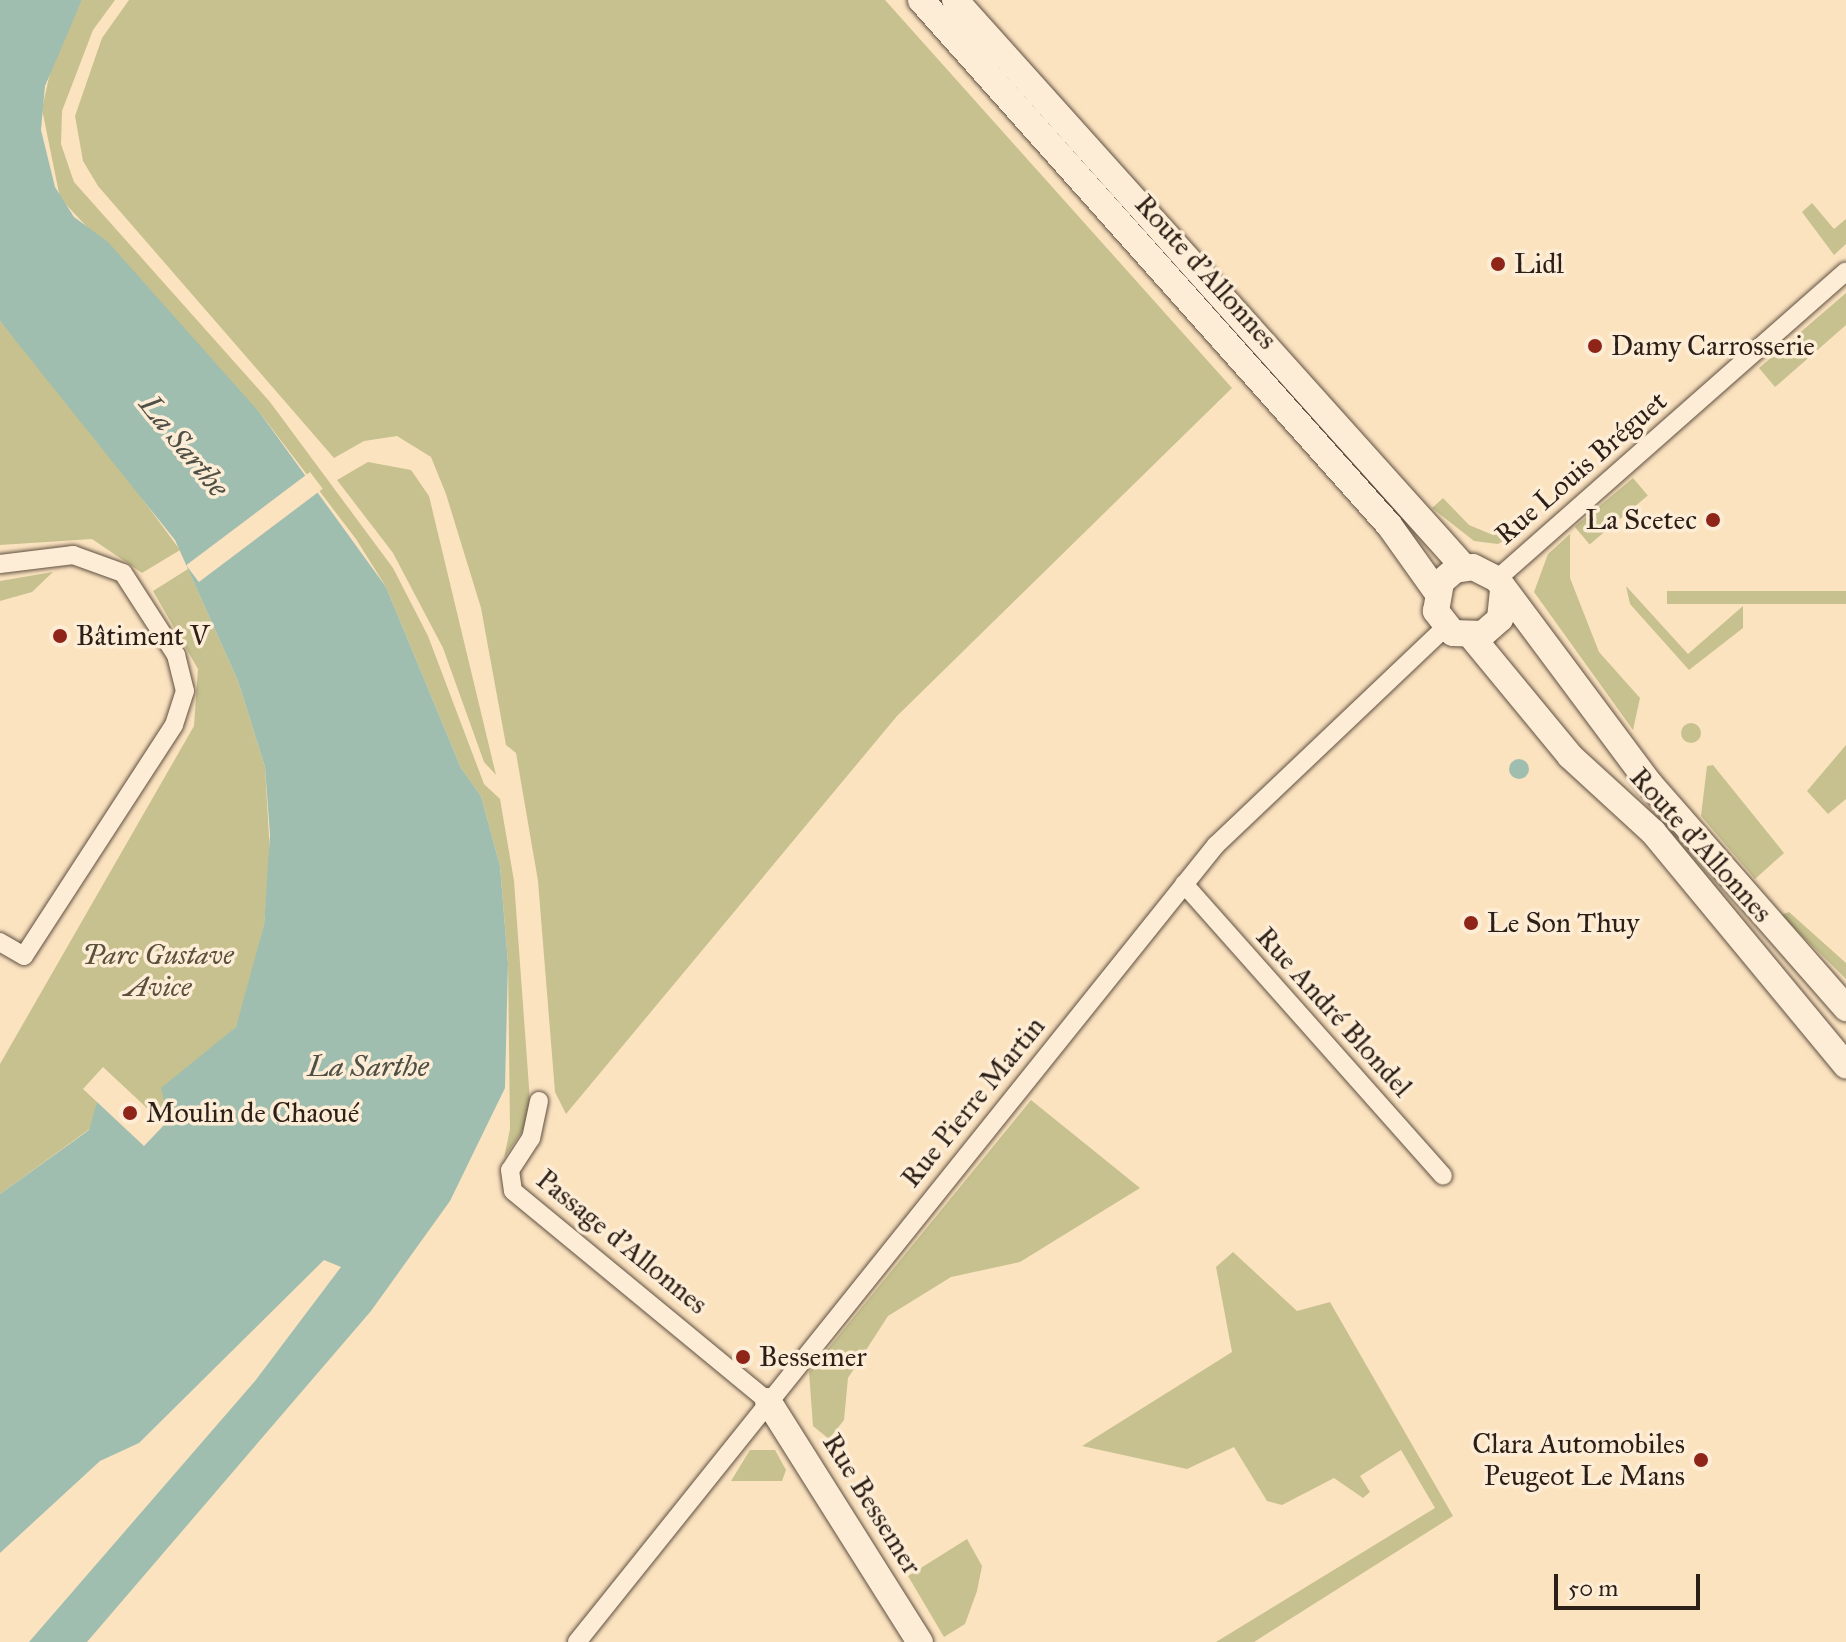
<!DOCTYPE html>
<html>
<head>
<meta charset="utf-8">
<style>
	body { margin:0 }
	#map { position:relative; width:1846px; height:1642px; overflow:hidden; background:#fce3c0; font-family:"IM FELL Great Primer",serif }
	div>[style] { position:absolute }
	.green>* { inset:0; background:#c6c18e; transform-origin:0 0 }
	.round { border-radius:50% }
	.water>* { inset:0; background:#a0beaf }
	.pier>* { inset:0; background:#fce3c0; transform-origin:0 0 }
	.roads { filter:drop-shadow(0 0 2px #5f5041) drop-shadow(0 0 2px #5f5041) }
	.street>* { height:18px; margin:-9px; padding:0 9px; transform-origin:9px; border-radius:9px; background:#fdedd6 }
	.secondary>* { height:26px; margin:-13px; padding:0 13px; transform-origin:13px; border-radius:13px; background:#fdedd6 }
	.dots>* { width:22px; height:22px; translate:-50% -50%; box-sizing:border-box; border:4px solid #fdedd6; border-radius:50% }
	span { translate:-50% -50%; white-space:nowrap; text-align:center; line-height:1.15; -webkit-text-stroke:7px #fdedd6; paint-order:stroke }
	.poi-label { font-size:28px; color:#2b1f17 }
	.left { translate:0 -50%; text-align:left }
	.right { translate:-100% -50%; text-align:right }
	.street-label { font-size:28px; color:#2b1f17 }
	.park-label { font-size:28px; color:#5a503b; font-style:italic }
	.water-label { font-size:30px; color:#4e4f45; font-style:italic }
	.scale { position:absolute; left:1554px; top:1574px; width:146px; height:36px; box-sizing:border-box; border:4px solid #2b1f17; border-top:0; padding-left:10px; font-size:24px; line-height:28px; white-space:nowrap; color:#2b1f17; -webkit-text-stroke:6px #fdedd6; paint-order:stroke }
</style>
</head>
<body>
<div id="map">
	<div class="green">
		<i style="clip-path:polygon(82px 0,115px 0,93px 30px,62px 111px,61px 144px,74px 182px,270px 402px,393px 568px,428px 636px,484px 784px,500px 799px,514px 881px,530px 1101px,525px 1127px,504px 1158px,510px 1129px,508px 963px,500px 866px,481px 796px,461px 768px,386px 587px,356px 539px,260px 413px,60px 198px,42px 109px,51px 68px)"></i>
		<i style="clip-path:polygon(129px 0,885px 0,1232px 388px,897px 716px,566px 1114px,555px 1092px,538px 881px,516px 753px,506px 745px,481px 608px,446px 494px,431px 457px,397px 436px,364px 441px,334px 458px,98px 186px,83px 161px,75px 116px,102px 38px)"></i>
		<i style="clip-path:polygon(1812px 203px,1834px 229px,1846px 219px,1846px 244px,1834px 255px,1802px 212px)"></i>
		<i style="clip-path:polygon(1846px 293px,1846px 325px,1775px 387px,1759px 368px)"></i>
		<i style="clip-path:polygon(0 321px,94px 433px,180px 550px,142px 573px,92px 539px,0 545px)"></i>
		<i style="clip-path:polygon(368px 462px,411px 470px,429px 496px,496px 775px,484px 762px,443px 648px,393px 553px,337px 480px)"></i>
		<i style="left:1633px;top:478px;width:23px;height:76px;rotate:50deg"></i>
		<i style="clip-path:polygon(1443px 498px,1469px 525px,1493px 535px,1534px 523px,1498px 544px,1474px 541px,1432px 508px)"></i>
		<i style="clip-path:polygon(1570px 534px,1570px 578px,1599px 652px,1640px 698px,1633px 730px,1534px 592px,1548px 554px)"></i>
		<i style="clip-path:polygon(188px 569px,238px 681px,265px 767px,270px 854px,264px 925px,249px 988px,236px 1027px,205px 1055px,164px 1124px,103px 1067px,83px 1089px,97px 1102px,95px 1125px,0 1194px,0 1064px,194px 726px,198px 669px,153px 591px)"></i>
		<i style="clip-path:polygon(53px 572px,32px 592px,0 601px,0 581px)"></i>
		<i style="clip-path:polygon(1626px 586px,1688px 654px,1743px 606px,1743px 628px,1689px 670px,1630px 604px)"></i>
		<i style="left:1846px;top:591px;width:13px;height:179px;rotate:90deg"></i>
		<i class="round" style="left:1681px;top:723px;width:20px;height:20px"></i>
		<i style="clip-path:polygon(1846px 745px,1846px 799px,1828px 814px,1807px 791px)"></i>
		<i style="clip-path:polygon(1713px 765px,1784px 853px,1755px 879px,1701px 816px,1707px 766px)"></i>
		<i style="clip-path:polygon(1789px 912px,1846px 963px,1846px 979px,1781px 915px)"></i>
		<i style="clip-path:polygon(1031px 1100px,1140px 1188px,1020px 1262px,951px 1277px,888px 1316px,848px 1378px,844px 1420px,829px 1439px,813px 1426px,809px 1372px)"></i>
		<i style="clip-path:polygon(1233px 1252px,1297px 1311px,1330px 1302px,1453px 1516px,1254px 1642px,1216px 1642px,1435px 1508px,1401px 1450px,1360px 1476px,1370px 1492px,1363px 1498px,1334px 1478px,1282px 1505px,1267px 1501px,1234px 1447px,1187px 1469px,1082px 1446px,1232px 1352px,1216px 1267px)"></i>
		<i style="clip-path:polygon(750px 1450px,775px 1450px,786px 1470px,782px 1481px,731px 1481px)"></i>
		<i style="clip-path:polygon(967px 1539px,982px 1566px,977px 1591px,965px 1624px,944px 1637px,908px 1576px)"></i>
	</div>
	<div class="water">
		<i style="clip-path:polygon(0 0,82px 0,45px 86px,41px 130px,55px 187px,74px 217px,108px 242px,260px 413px,386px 587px,461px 768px,481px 796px,500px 866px,508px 963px,505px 1088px,450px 1201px,371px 1311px,87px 1642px,29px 1642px,255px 1381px,341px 1267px,324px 1260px,139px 1443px,100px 1461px,0 1553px,0 1194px,89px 1130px,97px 1102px,144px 1146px,164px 1125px,172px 1105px,165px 1105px,161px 1088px,236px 1027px,264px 925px,270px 835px,265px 767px,238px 681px,175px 540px,0 321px)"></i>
		<i class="round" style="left:1509px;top:759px;width:20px;height:20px"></i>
	</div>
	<div class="pier">
		<i style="left:310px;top:472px;width:21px;height:155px;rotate:53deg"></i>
	</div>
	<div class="roads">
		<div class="street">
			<i style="left:0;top:564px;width:74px;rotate:-7deg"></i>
			<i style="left:73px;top:555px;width:53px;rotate:19.8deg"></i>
			<i style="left:123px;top:573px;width:98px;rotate:57.1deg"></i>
			<i style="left:176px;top:655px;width:37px;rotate:76deg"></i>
			<i style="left:185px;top:691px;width:36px;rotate:108deg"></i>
			<i style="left:174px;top:725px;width:275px;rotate:123deg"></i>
			<i style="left:24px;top:956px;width:28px;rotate:-150deg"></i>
			<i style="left:1497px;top:579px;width:465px;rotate:-41.4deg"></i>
			<i style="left:1184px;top:884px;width:390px;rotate:48.4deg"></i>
			<i style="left:539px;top:1101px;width:38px;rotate:102deg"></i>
			<i style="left:531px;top:1138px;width:38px;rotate:123deg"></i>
			<i style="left:510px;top:1170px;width:21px;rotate:82deg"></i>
			<i style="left:513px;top:1191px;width:330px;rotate:39.5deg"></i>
			<i style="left:577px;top:1642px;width:1022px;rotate:-51.28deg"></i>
			<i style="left:1216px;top:845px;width:317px;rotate:-43.5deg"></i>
		</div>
		<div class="secondary">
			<i style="left:921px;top:0;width:703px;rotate:48.29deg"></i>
			<i style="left:1389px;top:525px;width:81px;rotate:54.5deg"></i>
			<i style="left:955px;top:0;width:762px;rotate:48.09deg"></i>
			<i style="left:1503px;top:590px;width:29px;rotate:96deg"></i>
			<i style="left:1500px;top:619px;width:23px;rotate:139deg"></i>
			<i style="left:1483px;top:634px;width:30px;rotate:-178deg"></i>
			<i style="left:1453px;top:633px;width:28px;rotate:-128deg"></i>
			<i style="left:1436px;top:611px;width:29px;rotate:-80deg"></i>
			<i style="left:1441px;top:582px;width:18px;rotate:-41deg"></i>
			<i style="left:1455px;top:570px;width:18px;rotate:-9deg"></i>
			<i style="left:1473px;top:567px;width:27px;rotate:27deg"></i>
			<i style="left:1497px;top:579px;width:256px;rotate:53.3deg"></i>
			<i style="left:1650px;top:784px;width:298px;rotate:48.8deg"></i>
			<i style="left:1472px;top:637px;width:154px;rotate:50.5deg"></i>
			<i style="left:1570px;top:756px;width:113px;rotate:42.5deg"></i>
			<i style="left:1653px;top:832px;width:303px;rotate:50.4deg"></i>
			<i style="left:768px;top:1401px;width:285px;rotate:57.8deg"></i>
		</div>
	</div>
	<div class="dots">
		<i style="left:1498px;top:264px;background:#8f2418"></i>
		<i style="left:1595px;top:346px;background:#8f2418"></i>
		<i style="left:1713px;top:520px;background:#8f2418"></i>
		<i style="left:60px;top:636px;background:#8f2418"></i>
		<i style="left:1471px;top:923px;background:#8f2418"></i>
		<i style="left:130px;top:1113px;background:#8f2418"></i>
		<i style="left:743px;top:1357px;background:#8f2418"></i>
		<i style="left:1701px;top:1460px;background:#8f2418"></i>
	</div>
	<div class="poi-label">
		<span class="left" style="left:1514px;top:264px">Lidl</span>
		<span class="left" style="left:1611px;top:346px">Damy Carrosserie</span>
		<span class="right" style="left:1697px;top:520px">La Scetec</span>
		<span class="left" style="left:76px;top:636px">Bâtiment V</span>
		<span class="left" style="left:1487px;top:923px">Le Son Thuy</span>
		<span class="left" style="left:146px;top:1113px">Moulin de Chaoué</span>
		<span class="left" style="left:759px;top:1357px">Bessemer</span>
		<span class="right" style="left:1685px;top:1460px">Clara Automobiles<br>Peugeot Le Mans</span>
	</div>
	<div class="street-label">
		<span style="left:1206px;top:272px;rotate:48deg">Route d'Allonnes</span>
		<span style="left:1581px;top:468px;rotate:-41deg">Rue Louis Bréguet</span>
		<span style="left:1701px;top:845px;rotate:48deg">Route d'Allonnes</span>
		<span style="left:1334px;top:1012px;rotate:48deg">Rue André Blondel</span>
		<span style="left:973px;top:1102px;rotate:-51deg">Rue Pierre Martin</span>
		<span style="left:622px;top:1242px;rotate:39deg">Passage d'Allonnes</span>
		<span style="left:872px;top:1504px;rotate:58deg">Rue Bessemer</span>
	</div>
	<div class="park-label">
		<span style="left:158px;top:971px">Parc Gustave<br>Avice</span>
	</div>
	<div class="water-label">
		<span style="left:184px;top:446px;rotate:51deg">La Sarthe</span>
		<span style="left:368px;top:1066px">La Sarthe</span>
	</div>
	<div class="scale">50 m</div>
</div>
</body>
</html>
